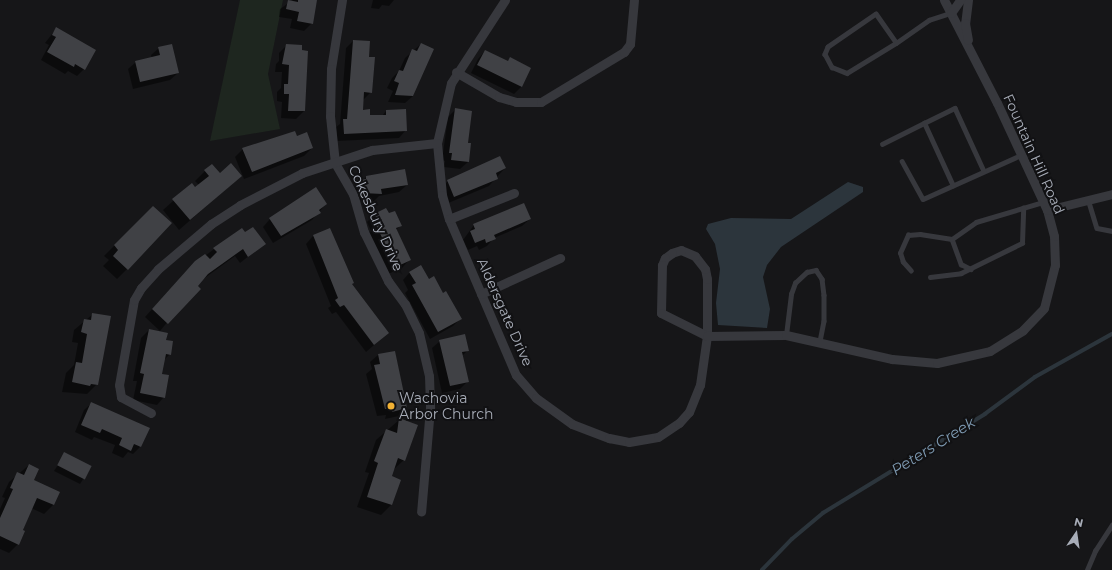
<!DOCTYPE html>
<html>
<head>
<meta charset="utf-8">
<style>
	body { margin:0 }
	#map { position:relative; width:1112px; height:570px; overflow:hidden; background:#161618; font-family:Montserrat,sans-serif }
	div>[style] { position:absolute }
	.green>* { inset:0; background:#1e261f }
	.water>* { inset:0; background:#2c353c }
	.shadow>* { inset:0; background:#0007 }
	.stream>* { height:3.5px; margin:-1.75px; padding:0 1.75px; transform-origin:1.75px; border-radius:1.75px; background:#2c353c }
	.building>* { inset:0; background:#404145; transform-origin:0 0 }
	.lane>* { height:4.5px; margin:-2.25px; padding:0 2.25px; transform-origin:2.25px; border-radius:2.25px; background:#37383d }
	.street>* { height:9px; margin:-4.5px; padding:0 4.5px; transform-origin:4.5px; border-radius:4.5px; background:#37383d }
	.dots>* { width:11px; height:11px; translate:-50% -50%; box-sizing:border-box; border:2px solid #111113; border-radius:50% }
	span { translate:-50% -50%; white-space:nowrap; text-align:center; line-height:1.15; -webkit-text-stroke:4px #111113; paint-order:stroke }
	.street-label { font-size:14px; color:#a8adb8 }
	.poi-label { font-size:14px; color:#a8adb8 }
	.left { translate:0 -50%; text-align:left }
	.water-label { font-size:15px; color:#7f9bb3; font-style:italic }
	.north { position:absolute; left:1056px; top:514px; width:40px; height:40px; -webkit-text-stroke:3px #111113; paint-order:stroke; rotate:13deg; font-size:11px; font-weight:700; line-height:16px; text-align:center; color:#a8adb8 }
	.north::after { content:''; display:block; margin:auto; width:14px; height:18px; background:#a8adb8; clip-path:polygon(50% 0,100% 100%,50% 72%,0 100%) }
</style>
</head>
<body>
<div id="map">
	<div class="green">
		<i style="clip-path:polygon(240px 0,283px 0,268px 74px,280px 129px,210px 141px)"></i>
	</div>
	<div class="water">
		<i style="clip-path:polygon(848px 182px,863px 187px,863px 192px,781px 247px,767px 265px,763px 277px,770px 309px,767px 328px,718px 325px,716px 303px,720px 269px,715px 244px,706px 229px,708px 224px,731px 218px,791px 219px)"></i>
	</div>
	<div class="shadow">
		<i style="clip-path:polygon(293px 0,316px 0,312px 23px,304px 31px,290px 28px,292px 19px,279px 17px,280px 9px)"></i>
		<i style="clip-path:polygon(373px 0,394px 0,389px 6px,382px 5px,379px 9px,371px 8px)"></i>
		<i style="clip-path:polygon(56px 29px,84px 69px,77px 76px,68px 71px,65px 74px,41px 60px,49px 45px,45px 43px)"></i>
		<i style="clip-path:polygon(353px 41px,368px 58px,371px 92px,363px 100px,362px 111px,369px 117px,382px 116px,386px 111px,406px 130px,399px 138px,337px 141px,336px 127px,340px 124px,346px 48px)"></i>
		<i style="clip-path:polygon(421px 44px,413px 96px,405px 103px,388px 102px,393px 91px,387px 88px,392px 78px,399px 71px,405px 58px)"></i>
		<i style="clip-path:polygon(287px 45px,301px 51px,304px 111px,296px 119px,281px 118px,282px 102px,277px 101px,277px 92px,281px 88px,282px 72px,275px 72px,276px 64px,279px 61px,279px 53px)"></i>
		<i style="clip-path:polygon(159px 48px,178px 73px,170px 80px,133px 89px,128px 69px,136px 62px,152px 58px,151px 55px)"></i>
		<i style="clip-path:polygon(485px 51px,507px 62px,510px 59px,530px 69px,521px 87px,514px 94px,471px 73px,478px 59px)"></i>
		<i style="clip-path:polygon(456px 109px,467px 144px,468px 162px,460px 169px,444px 167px,445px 161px,442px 160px,448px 117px)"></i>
		<i style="clip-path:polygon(297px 137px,312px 148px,304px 156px,244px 179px,235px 157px,243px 149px)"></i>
		<i style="clip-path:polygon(500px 158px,505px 168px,489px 186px,446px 204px,440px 190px,447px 182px)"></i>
		<i style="clip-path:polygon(205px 171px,241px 176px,179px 230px,163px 210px,192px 184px,195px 188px,199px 185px,195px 181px)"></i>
		<i style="clip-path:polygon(366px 177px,407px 185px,399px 192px,379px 196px,374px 201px,356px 200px,354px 189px)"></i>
		<i style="clip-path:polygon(326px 204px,312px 220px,273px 243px,263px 227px,270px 219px)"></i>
		<i style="clip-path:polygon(153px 207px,127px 269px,117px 279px,103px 266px,109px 260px,104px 256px)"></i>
		<i style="clip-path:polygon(375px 214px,389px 215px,401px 225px,395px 231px,409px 260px,402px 268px,388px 274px,369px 233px,371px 231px,367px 222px)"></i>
		<i style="clip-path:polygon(530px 219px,522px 226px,494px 238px,487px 246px,479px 250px,477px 246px,468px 250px,463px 240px,474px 225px)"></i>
		<i style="clip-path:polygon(245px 234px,264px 244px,240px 263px,235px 256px,202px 280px,160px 331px,145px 317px,188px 269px,214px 249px)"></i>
		<i style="clip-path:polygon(313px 236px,388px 333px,366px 352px,336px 312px,332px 314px,328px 308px,331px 306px,306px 244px)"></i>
		<i style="clip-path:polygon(410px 272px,429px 280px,443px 294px,461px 318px,453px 326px,430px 339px,405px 293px,408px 290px,403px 280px)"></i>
		<i style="clip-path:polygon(93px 314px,97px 384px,87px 394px,62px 392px,66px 373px,74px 365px,78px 343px,72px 342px,74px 330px)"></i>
		<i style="clip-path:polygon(149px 330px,165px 341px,170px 354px,163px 361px,161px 374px,164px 397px,157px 405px,133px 400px,137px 381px,133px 381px,141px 338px)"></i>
		<i style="clip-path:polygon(440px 341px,467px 351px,462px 356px,468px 381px,460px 389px,442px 393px,432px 348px)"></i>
		<i style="clip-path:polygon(395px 352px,406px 408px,399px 416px,385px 419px,386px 415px,377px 416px,366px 374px,372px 369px,370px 362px,378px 355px)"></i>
		<i style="clip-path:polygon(92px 403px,140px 447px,133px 454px,128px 452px,123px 458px,112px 453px,115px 445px,94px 437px,92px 440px,75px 432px,84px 410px)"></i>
		<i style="clip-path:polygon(399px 420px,404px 460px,393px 470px,390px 477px,400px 480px,391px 505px,381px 515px,357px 507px,369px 473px,365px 472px,376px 440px)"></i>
		<i style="clip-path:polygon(65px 454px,91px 467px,80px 484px,54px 471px)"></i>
		<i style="clip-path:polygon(29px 465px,33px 481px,58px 492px,53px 505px,44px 514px,31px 508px,18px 544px,9px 553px,0 549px,0 509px,5px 498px,2px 497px,9px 482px)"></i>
	</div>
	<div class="stream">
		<i style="left:762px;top:570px;width:43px;rotate:-45.9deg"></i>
		<i style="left:792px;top:539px;width:40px;rotate:-40deg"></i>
		<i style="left:823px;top:513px;width:190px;rotate:-31.4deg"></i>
		<i style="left:985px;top:414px;width:62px;rotate:-36.5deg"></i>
		<i style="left:1035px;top:377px;width:88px;rotate:-29.2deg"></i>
	</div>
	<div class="building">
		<i style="clip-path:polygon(288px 0,298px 2px,298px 0,317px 0,313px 24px,297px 21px,299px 12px,286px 9px)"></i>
		<i style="clip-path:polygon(56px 27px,96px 50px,85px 70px,75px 64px,74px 67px,47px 52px,56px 37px,52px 35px)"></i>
		<i style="clip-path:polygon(353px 40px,370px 41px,369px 57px,375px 57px,372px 93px,364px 92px,363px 110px,370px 109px,370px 115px,386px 115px,386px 110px,406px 109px,407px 131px,344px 134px,343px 119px,347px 119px)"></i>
		<i style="clip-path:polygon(421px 43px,434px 49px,413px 96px,395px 95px,399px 83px,394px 81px,399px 70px,403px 71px,412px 49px,417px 51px)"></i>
		<i style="clip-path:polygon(172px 44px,179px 73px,140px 82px,135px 61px,160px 55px,158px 47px)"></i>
		<i style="clip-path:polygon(286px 44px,302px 45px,302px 50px,308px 51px,305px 111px,288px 111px,289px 94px,284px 94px,284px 84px,288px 84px,289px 65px,282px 64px)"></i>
		<i style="clip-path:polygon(485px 50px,508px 61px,510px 57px,531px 68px,522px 87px,477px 65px)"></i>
		<i style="clip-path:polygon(455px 108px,472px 111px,468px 143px,471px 143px,469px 162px,451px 160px,452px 153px,449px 153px)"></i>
		<i style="clip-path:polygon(295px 131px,297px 136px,307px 132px,313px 148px,252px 172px,242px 148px)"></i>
		<i style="clip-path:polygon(500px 156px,506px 168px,496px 173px,498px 179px,454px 197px,447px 180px)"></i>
		<i style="clip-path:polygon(231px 163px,242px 176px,190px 220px,172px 199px,192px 183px,195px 187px,209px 176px,204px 170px,212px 164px,220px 173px)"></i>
		<i style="clip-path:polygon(405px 169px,408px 185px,381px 189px,382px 194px,363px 193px,361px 180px,366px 179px,366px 176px)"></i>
		<i style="clip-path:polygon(316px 187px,327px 204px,319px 210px,321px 213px,281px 236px,269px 218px)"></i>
		<i style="clip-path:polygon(524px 203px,531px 219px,494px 235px,496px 239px,486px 243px,485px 239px,475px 243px,470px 231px,475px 229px,473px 224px)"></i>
		<i style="clip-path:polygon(153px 206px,172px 223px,128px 270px,113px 256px,118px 250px,114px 245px)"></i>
		<i style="clip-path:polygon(386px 208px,389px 213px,395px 211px,402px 226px,396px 228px,411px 260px,396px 267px,376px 225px,379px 223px,374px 214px)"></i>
		<i style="clip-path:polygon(253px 227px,266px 244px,248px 257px,243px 249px,208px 274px,198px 286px,201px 289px,168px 324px,152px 309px,195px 261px,205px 254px,210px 259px,217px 252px,213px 248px,242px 228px,245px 232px)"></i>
		<i style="clip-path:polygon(330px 228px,354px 283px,352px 284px,389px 333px,374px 345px,344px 305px,340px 307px,335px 300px,338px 298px,313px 235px)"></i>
		<i style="clip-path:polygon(421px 265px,429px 279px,434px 276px,443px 293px,446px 291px,462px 319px,438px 332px,412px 285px,416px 283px,409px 272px)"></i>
		<i style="clip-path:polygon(92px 313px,111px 316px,98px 385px,91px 384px,90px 386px,72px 382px,76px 362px,82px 363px,87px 334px,81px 332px,84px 319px,91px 320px)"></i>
		<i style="clip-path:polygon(149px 329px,168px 333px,166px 340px,173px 341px,171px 355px,166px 354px,162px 374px,169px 375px,165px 398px,140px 393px,144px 374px,140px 373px)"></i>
		<i style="clip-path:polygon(465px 334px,469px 351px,462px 352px,469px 382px,450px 386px,439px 340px)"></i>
		<i style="clip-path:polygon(395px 351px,407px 408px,392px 412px,393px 408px,385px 409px,374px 365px,380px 364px,378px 354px)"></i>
		<i style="clip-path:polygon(91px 402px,150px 428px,141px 447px,134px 444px,131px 451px,119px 445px,122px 438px,102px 429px,100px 433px,81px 425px)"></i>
		<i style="clip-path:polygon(399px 418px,418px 425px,405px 461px,398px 458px,392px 476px,401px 480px,392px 505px,367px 497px,378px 463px,374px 461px,386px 429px,397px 433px)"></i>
		<i style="left:64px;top:452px;width:31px;height:15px;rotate:27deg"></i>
		<i style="clip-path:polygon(29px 464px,39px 469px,34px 480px,60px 492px,54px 505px,37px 498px,23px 530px,25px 531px,19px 545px,0 536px,0 518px,13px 489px,10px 488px,17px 472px,24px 475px)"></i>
	</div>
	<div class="lane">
		<i style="left:896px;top:43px;width:35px;rotate:-125deg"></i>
		<i style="left:876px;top:14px;width:58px;rotate:145.5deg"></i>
		<i style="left:828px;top:47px;width:8px;rotate:113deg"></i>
		<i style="left:825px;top:54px;width:15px;rotate:62deg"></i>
		<i style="left:832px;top:67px;width:16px;rotate:22deg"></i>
		<i style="left:847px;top:73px;width:57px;rotate:-31.5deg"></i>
		<i style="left:896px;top:43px;width:40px;rotate:-34.9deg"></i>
		<i style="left:929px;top:20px;width:23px;rotate:-18deg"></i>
		<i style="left:882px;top:144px;width:47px;rotate:-26.6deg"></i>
		<i style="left:902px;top:161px;width:43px;rotate:61.1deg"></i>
		<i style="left:923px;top:199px;width:107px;rotate:-24.2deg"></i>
		<i style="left:953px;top:186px;width:69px;rotate:-114.7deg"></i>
		<i style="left:924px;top:123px;width:34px;rotate:-26deg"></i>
		<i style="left:955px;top:108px;width:69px;rotate:65.3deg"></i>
		<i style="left:1088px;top:199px;width:30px;rotate:73deg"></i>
		<i style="left:1097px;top:228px;width:15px;rotate:11deg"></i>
		<i style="left:952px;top:239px;width:27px;rotate:70deg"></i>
		<i style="left:961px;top:264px;width:11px;rotate:27deg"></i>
		<i style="left:911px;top:271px;width:12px;rotate:-132deg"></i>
		<i style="left:903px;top:262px;width:9px;rotate:-108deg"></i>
		<i style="left:900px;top:253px;width:20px;rotate:-66deg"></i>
		<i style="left:908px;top:235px;width:12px;rotate:-5deg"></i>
		<i style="left:920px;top:234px;width:32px;rotate:9deg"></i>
		<i style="left:952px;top:239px;width:29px;rotate:-35deg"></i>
		<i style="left:976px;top:222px;width:70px;rotate:-16.6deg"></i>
		<i style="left:930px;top:277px;width:31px;rotate:-7deg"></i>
		<i style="left:961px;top:273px;width:68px;rotate:-26.2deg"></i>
		<i style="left:1022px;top:243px;width:35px;rotate:-88deg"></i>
		<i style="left:786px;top:335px;width:41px;rotate:-83deg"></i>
		<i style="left:791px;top:294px;width:12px;rotate:-70deg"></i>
		<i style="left:795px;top:283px;width:16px;rotate:-43deg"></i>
		<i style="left:807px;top:272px;width:9px;rotate:-13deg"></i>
		<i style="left:816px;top:270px;width:11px;rotate:56deg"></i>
		<i style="left:822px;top:279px;width:16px;rotate:83deg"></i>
		<i style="left:824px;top:295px;width:26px;rotate:90deg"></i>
		<i style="left:824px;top:321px;width:20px;rotate:101deg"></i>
		<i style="left:1087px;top:570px;width:21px;rotate:-67deg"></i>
		<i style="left:1095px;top:551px;width:31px;rotate:-57deg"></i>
	</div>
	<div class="street">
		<i style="left:342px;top:0;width:70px;rotate:99.1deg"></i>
		<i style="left:331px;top:69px;width:47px;rotate:91.2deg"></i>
		<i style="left:330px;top:116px;width:47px;rotate:83.9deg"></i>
		<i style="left:335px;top:163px;width:36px;rotate:60deg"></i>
		<i style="left:353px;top:194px;width:40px;rotate:74deg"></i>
		<i style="left:364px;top:232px;width:55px;rotate:63.9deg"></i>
		<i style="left:388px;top:281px;width:29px;rotate:54deg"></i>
		<i style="left:405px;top:304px;width:32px;rotate:64deg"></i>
		<i style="left:419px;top:333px;width:44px;rotate:76.9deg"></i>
		<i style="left:429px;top:376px;width:32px;rotate:88deg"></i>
		<i style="left:430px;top:408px;width:104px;rotate:94.9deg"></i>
		<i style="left:505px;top:0;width:99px;rotate:123deg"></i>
		<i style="left:451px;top:83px;width:62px;rotate:103.1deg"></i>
		<i style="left:437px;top:143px;width:52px;rotate:84.5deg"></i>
		<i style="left:442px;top:195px;width:25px;rotate:74deg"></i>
		<i style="left:449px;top:219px;width:170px;rotate:66.8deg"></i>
		<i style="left:516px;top:375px;width:30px;rotate:49deg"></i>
		<i style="left:536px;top:398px;width:44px;rotate:35.8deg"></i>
		<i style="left:572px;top:424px;width:40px;rotate:21deg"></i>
		<i style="left:609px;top:438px;width:20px;rotate:11deg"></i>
		<i style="left:629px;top:442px;width:29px;rotate:-10deg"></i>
		<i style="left:658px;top:437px;width:25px;rotate:-34deg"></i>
		<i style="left:679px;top:423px;width:15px;rotate:-48deg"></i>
		<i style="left:689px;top:412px;width:29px;rotate:-68deg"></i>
		<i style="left:700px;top:385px;width:49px;rotate:-81.9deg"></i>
		<i style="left:707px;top:336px;width:57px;rotate:-90deg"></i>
		<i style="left:707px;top:279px;width:10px;rotate:-101deg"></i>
		<i style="left:705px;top:269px;width:16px;rotate:-128deg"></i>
		<i style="left:695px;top:256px;width:15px;rotate:-157deg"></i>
		<i style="left:681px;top:250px;width:9px;rotate:162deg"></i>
		<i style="left:672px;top:253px;width:9px;rotate:144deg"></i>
		<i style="left:665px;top:258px;width:8px;rotate:113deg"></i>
		<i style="left:662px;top:265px;width:48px;rotate:91.2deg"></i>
		<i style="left:661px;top:313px;width:51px;rotate:26.6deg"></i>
		<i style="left:707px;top:336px;width:79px;rotate:-0.7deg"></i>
		<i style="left:786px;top:335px;width:109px;rotate:12.8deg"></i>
		<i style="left:892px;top:359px;width:45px;rotate:5.1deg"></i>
		<i style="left:937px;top:363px;width:54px;rotate:-12.8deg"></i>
		<i style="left:990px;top:351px;width:39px;rotate:-32deg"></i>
		<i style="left:1023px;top:330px;width:30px;rotate:-46deg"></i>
		<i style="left:1044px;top:308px;width:44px;rotate:-75.7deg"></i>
		<i style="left:1055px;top:265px;width:29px;rotate:-92deg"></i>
		<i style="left:1054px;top:236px;width:27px;rotate:-105deg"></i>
		<i style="left:1047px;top:210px;width:118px;rotate:-115deg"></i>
		<i style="left:997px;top:103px;width:116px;rotate:-117.2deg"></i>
		<i style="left:968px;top:0;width:23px;rotate:97deg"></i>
		<i style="left:965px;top:23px;width:17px;rotate:80deg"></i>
		<i style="left:951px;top:13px;width:16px;rotate:-55deg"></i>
		<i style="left:456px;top:72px;width:50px;rotate:30.2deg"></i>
		<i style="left:499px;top:97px;width:18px;rotate:16deg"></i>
		<i style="left:516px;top:102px;width:25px"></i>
		<i style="left:541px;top:102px;width:97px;rotate:-31.1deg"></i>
		<i style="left:624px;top:52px;width:10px;rotate:-53deg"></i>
		<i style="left:630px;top:44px;width:44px;rotate:-84.8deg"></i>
		<i style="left:1047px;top:210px;width:67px;rotate:-13.8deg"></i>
		<i style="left:449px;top:219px;width:70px;rotate:-21.8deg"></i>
		<i style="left:481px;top:294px;width:87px;rotate:-24.5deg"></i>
		<i style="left:151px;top:413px;width:34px;rotate:-152deg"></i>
		<i style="left:121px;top:397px;width:12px;rotate:-99deg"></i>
		<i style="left:119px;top:385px;width:86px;rotate:-80deg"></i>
		<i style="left:134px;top:300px;width:14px;rotate:-60deg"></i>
		<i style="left:141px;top:288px;width:25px;rotate:-48deg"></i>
		<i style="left:158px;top:269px;width:70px;rotate:-40.3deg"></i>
		<i style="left:211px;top:224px;width:35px;rotate:-33deg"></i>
		<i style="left:240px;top:205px;width:70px;rotate:-27.3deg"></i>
		<i style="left:302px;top:173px;width:74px;rotate:-18.2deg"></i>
		<i style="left:372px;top:150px;width:65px;rotate:-6.1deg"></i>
	</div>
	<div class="dots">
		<i style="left:391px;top:406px;background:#f2b134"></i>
	</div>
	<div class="street-label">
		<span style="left:1034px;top:154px;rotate:66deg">Fountain Hill Road</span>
		<span style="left:376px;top:218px;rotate:66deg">Cokesbury Drive</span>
		<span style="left:505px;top:312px;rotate:66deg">Aldersgate Drive</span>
	</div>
	<div class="poi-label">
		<span class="left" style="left:399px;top:406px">Wachovia<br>Arbor Church</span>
	</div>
	<div class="water-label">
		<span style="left:933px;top:446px;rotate:-32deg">Peters Creek</span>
	</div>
	<div class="north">N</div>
</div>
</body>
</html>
